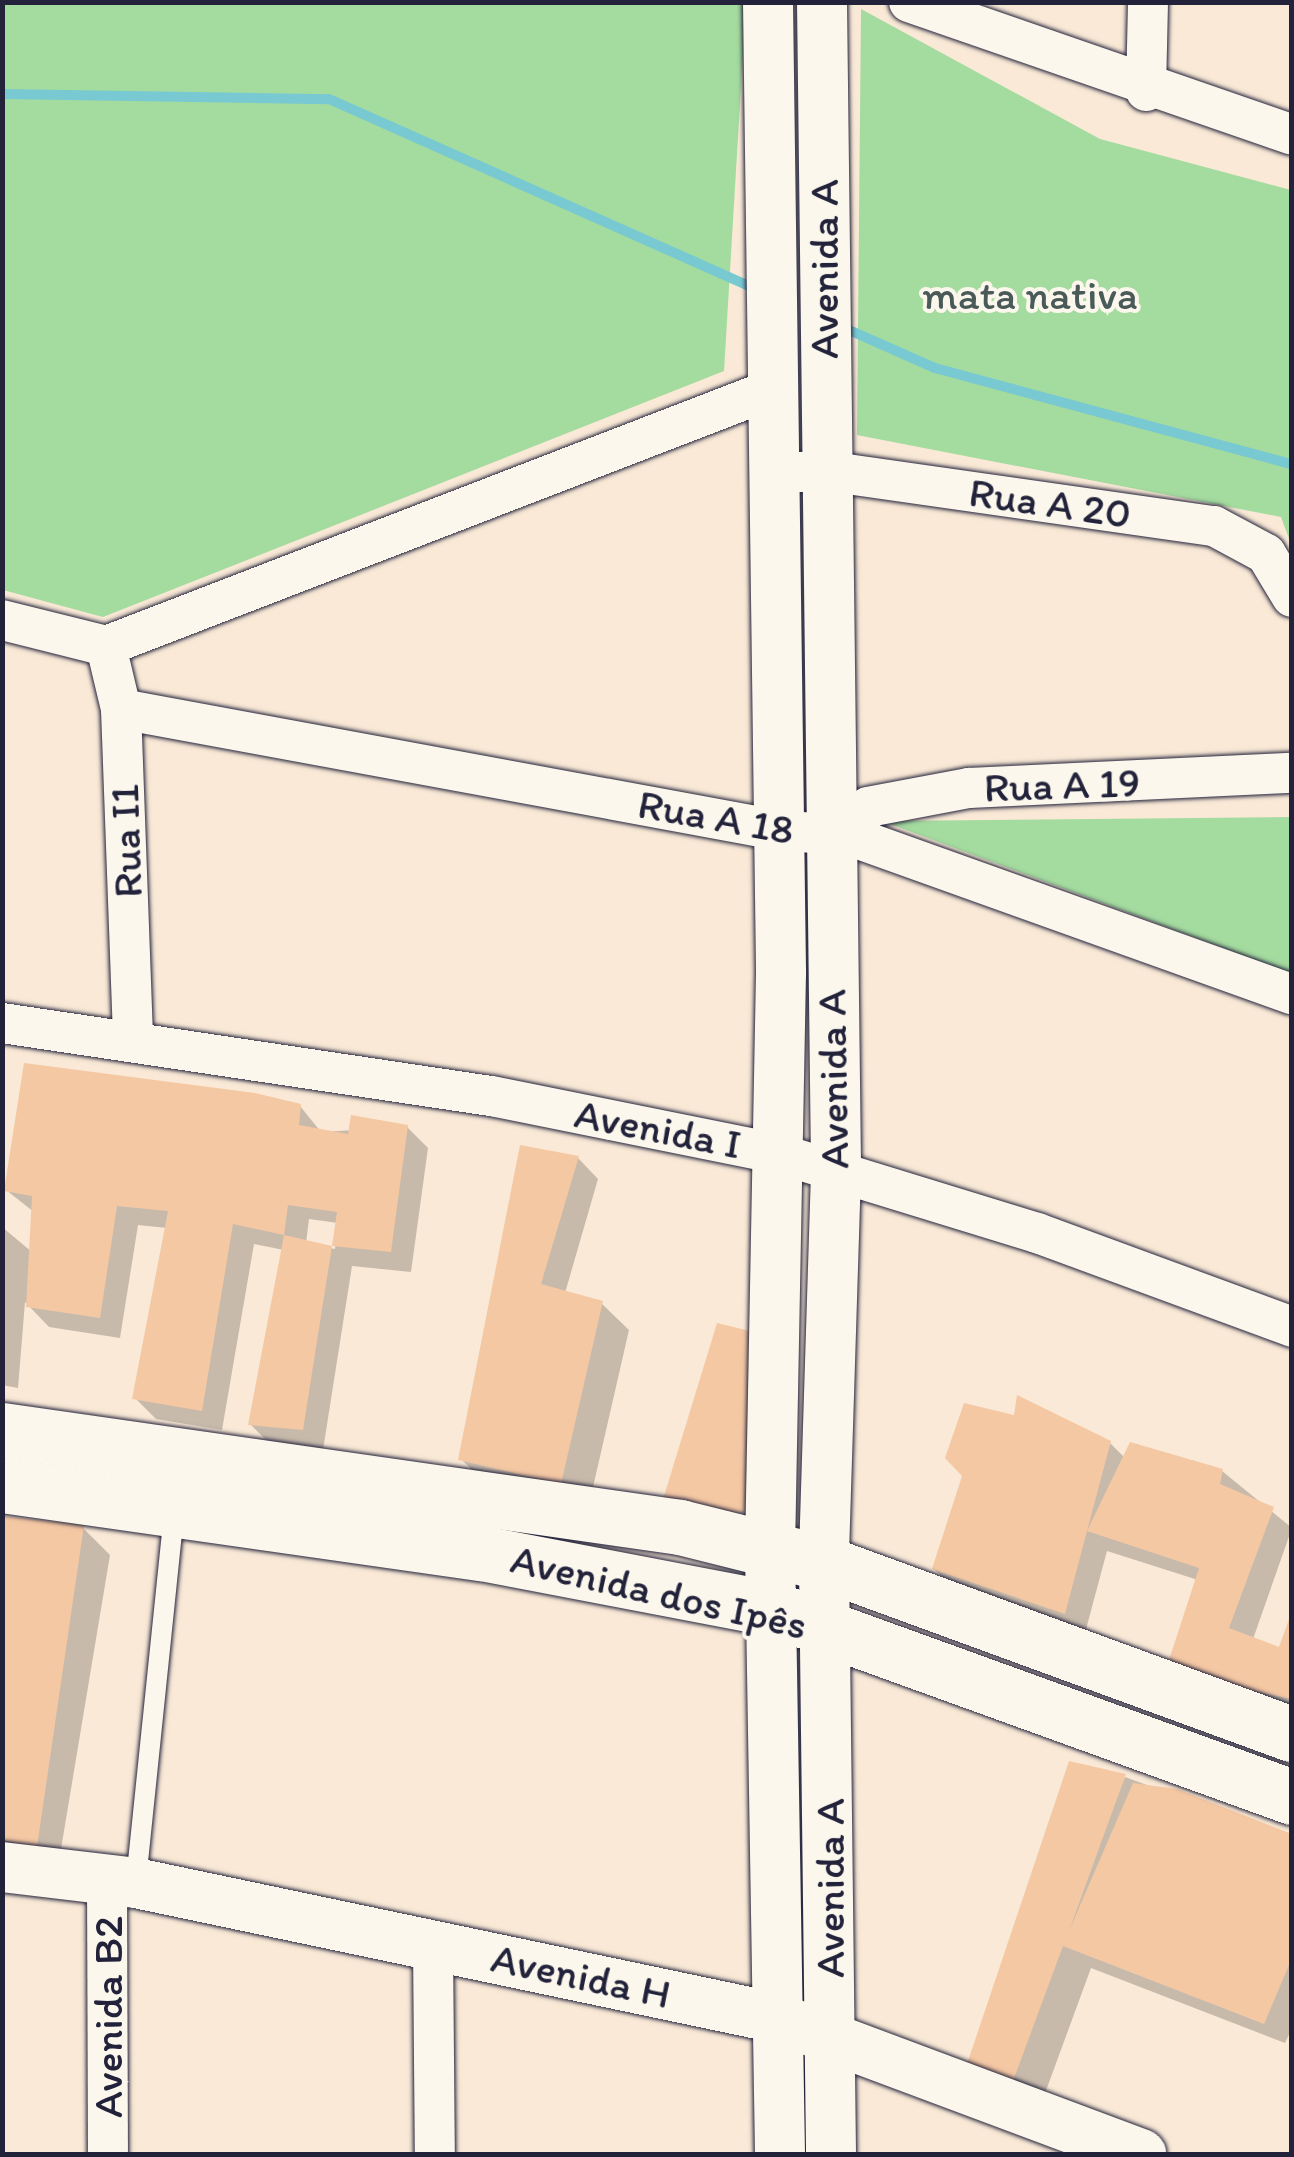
<!DOCTYPE html>
<html>
<head>
<meta charset="utf-8">
<style>
	body { margin:0 }
	#map { position:relative; width:1294px; height:2157px; overflow:hidden; background:#f9e9d6; font-family:Itim,sans-serif }
	div>[style] { position:absolute }
	.green>* { inset:0; background:#a4db9f }
	.shadow>* { inset:0; background:#0003 }
	.stream>* { height:10px; margin:-5px; padding:0 5px; transform-origin:5px; border-radius:5px; background:#78c9d1 }
	.building>* { inset:0; background:#f5c8a4 }
	.roads { filter:drop-shadow(0 0 2px #22223b) drop-shadow(0 0 2px #22223b) }
	.service>* { height:20px; margin:-10px; padding:0 10px; transform-origin:10px; border-radius:10px; background:#fbf7ec }
	.minor>* { height:40px; margin:-20px; padding:0 20px; transform-origin:20px; border-radius:20px; background:#fbf7ec }
	.tertiary>* { height:50px; margin:-25px; padding:0 25px; transform-origin:25px; border-radius:25px; background:#fbf7ec }
	.secondary>* { height:55px; margin:-27.5px; padding:0 27.5px; transform-origin:27.5px; border-radius:27.5px; background:#fbf7ec }
	span { translate:-50% -50%; white-space:nowrap; text-align:center; line-height:1.15; -webkit-text-stroke:8px #fbf7ec; paint-order:stroke }
	.street-label { font-size:42px; color:#22223b }
	.park-label { font-size:42px; color:#495a59 }
	.frame { position:absolute; inset:0; border:5px solid #22223b; pointer-events:none }
</style>
</head>
<body>
<div id="map">
	<div class="green">
		<i style="clip-path:polygon(2px 3px,746px 3px,724px 371px,103px 617px,3px 590px)"></i>
		<i style="clip-path:polygon(861px 9px,1100px 139px,1291px 190px,1291px 544px,1281px 517px,857px 435px)"></i>
		<i style="clip-path:polygon(1291px 817px,1291px 973px,882px 821px)"></i>
	</div>
	<div class="shadow">
		<i style="clip-path:polygon(evenodd,300px 1106px,321px 1132px,407px 1127px,428px 1148px,411px 1272px,352px 1266px,323px 1450px,271px 1445px,250px 1424px,284px 1250px,254px 1244px,222px 1430px,156px 1419px,135px 1398px,167px 1228px,138px 1225px,120px 1338px,49px 1327px,25px 1302px,18px 1388px,2px 1385px,2px 1227px,32px 1252px,34px 1212px,6px 1190px,300px 1106px,309px 1219px,338px 1223px,335px 1249px,306px 1243px,309px 1219px)"></i>
		<i style="clip-path:polygon(521px 1148px,578px 1158px,598px 1179px,565px 1293px,601px 1303px,629px 1330px,588px 1509px,488px 1486px,461px 1459px)"></i>
		<i style="clip-path:polygon(1110px 1443px,1125px 1458px,1222px 1471px,1292px 1528px,1253px 1639px,1280px 1651px,1292px 1617px,1292px 1710px,1193px 1681px,1198px 1580px,1107px 1551px,1085px 1633px,955px 1590px,934px 1569px)"></i>
		<i style="clip-path:polygon(2px 1517px,83px 1528px,110px 1555px,58px 1867px,2px 1861px)"></i>
		<i style="clip-path:polygon(1125px 1777px,1292px 1838px,1292px 2028px,1285px 2043px,1091px 1968px,1040px 2107px,997px 2090px)"></i>
	</div>
	<div class="stream">
		<i style="left:2px;top:94px;width:327px;rotate:0.9deg"></i>
		<i style="left:329px;top:99px;width:467px;rotate:24deg"></i>
		<i style="left:840px;top:326px;width:104px;rotate:23.9deg"></i>
		<i style="left:935px;top:368px;width:370px;rotate:15.1deg"></i>
	</div>
	<div class="building">
		<i style="clip-path:polygon(24px 1063px,255px 1093px,301px 1104px,299px 1125px,348px 1134px,351px 1115px,408px 1125px,391px 1252px,332px 1246px,337px 1212px,288px 1205px,284px 1235px,332px 1246px,303px 1430px,248px 1425px,284px 1235px,233px 1224px,202px 1411px,132px 1399px,168px 1211px,117px 1206px,100px 1318px,26px 1307px,32px 1196px,4px 1191px)"></i>
		<i style="clip-path:polygon(520px 1145px,579px 1156px,541px 1284px,603px 1301px,561px 1484px,458px 1460px)"></i>
		<i style="clip-path:polygon(717px 1323px,754px 1332px,756px 1503px,734px 1518px,661px 1506px)"></i>
		<i style="clip-path:polygon(1017px 1395px,1111px 1441px,1087px 1531px,1130px 1442px,1223px 1469px,1220px 1484px,1274px 1507px,1229px 1628px,1279px 1647px,1292px 1611px,1292px 1699px,1209px 1681px,1169px 1660px,1199px 1568px,1087px 1531px,1065px 1614px,932px 1569px,962px 1476px,945px 1458px,964px 1403px,1014px 1415px)"></i>
		<i style="clip-path:polygon(2px 1516px,84px 1525px,37px 1847px,2px 1840px)"></i>
		<i style="clip-path:polygon(1069px 1761px,1126px 1774px,1069px 1931px,1133px 1783px,1177px 1789px,1292px 1834px,1292px 1958px,1264px 2024px,1063px 1946px,1013px 2081px,967px 2064px)"></i>
	</div>
	<div class="roads">
		<div class="service">
			<i style="left:136px;top:1881px;width:371px;rotate:-84.1deg"></i>
		</div>
		<div class="minor">
			<i style="left:909px;top:2px;width:405px;rotate:19.1deg"></i>
			<i style="left:1146px;top:91px;width:89px;rotate:-88.7deg"></i>
			<i style="left:775px;top:473px;width:51px;rotate:-2.2deg"></i>
			<i style="left:826px;top:471px;width:392px;rotate:8.1deg"></i>
			<i style="left:1214px;top:526px;width:59px;rotate:28.3deg"></i>
			<i style="left:1266px;top:554px;width:50px;rotate:58.8deg"></i>
			<i style="left:2px;top:620px;width:107px;rotate:14deg"></i>
			<i style="left:106px;top:646px;width:717px;rotate:-21.09deg"></i>
			<i style="left:106px;top:646px;width:65px;rotate:76.6deg"></i>
			<i style="left:121px;top:709px;width:329px;rotate:87.9deg"></i>
			<i style="left:121px;top:709px;width:667px;rotate:10.45deg"></i>
			<i style="left:777px;top:830px;width:73px;rotate:4.7deg"></i>
			<i style="left:850px;top:836px;width:469px;rotate:19.7deg"></i>
			<i style="left:850px;top:836px;width:34px;rotate:-58deg"></i>
			<i style="left:868px;top:807px;width:103px;rotate:-10.7deg"></i>
			<i style="left:969px;top:788px;width:323px;rotate:-2.7deg"></i>
			<i style="left:2px;top:1023px;width:495px;rotate:8.5deg"></i>
			<i style="left:492px;top:1096px;width:294px;rotate:11.4deg"></i>
			<i style="left:780px;top:1154px;width:269px;rotate:17.1deg"></i>
			<i style="left:1037px;top:1233px;width:272px;rotate:20.2deg"></i>
			<i style="left:107px;top:1879px;width:275px;rotate:89.8deg"></i>
			<i style="left:433px;top:1944px;width:210px;rotate:89.5deg"></i>
		</div>
		<div class="tertiary">
			<i style="left:768px;top:2px;width:971px;rotate:89.23deg"></i>
			<i style="left:781px;top:973px;width:577px;rotate:91.09deg"></i>
			<i style="left:770px;top:1550px;width:604px;rotate:89.05deg"></i>
			<i style="left:822px;top:2px;width:1170px;rotate:89.31deg"></i>
			<i style="left:836px;top:1172px;width:391px;rotate:91.8deg"></i>
			<i style="left:824px;top:1563px;width:591px;rotate:89.32deg"></i>
			<i style="left:2px;top:1867px;width:135px;rotate:6.8deg"></i>
			<i style="left:136px;top:1883px;width:655px;rotate:11.89deg"></i>
			<i style="left:777px;top:2018px;width:389px;rotate:20.5deg"></i>
		</div>
		<div class="secondary">
			<i style="left:2px;top:1430px;width:685px;rotate:8.14deg"></i>
			<i style="left:680px;top:1527px;width:148px;rotate:14deg"></i>
			<i style="left:824px;top:1563px;width:498px;rotate:20.1deg"></i>
			<i style="left:2px;top:1485px;width:484px;rotate:8.1deg"></i>
			<i style="left:481px;top:1553px;width:294px;rotate:10.8deg"></i>
			<i style="left:770px;top:1608px;width:555px;rotate:19.9deg"></i>
		</div>
	</div>
	<div class="street-label">
		<span style="left:824px;top:269px;rotate:-90deg">Avenida A</span>
		<span style="left:1050px;top:503px;rotate:8deg">Rua A 20</span>
		<span style="left:1062px;top:785px;rotate:-2deg">Rua A 19</span>
		<span style="left:716px;top:817px;rotate:10deg">Rua A 18</span>
		<span style="left:126px;top:841px;rotate:-92deg">Rua I1</span>
		<span style="left:833px;top:1079px;rotate:-91deg">Avenida A</span>
		<span style="left:658px;top:1129px;rotate:11deg">Avenida I</span>
		<span style="left:659px;top:1592px;rotate:13deg">Avenida dos Ipês</span>
		<span style="left:830px;top:1888px;rotate:-90deg">Avenida A</span>
		<span style="left:581px;top:1976px;rotate:12deg">Avenida H</span>
		<span style="left:108px;top:2017px;rotate:-90deg">Avenida B2</span>
	</div>
	<div class="park-label">
		<span style="left:1030px;top:295px">mata nativa</span>
	</div>
	<div class="frame"></div>
</div>
</body>
</html>
